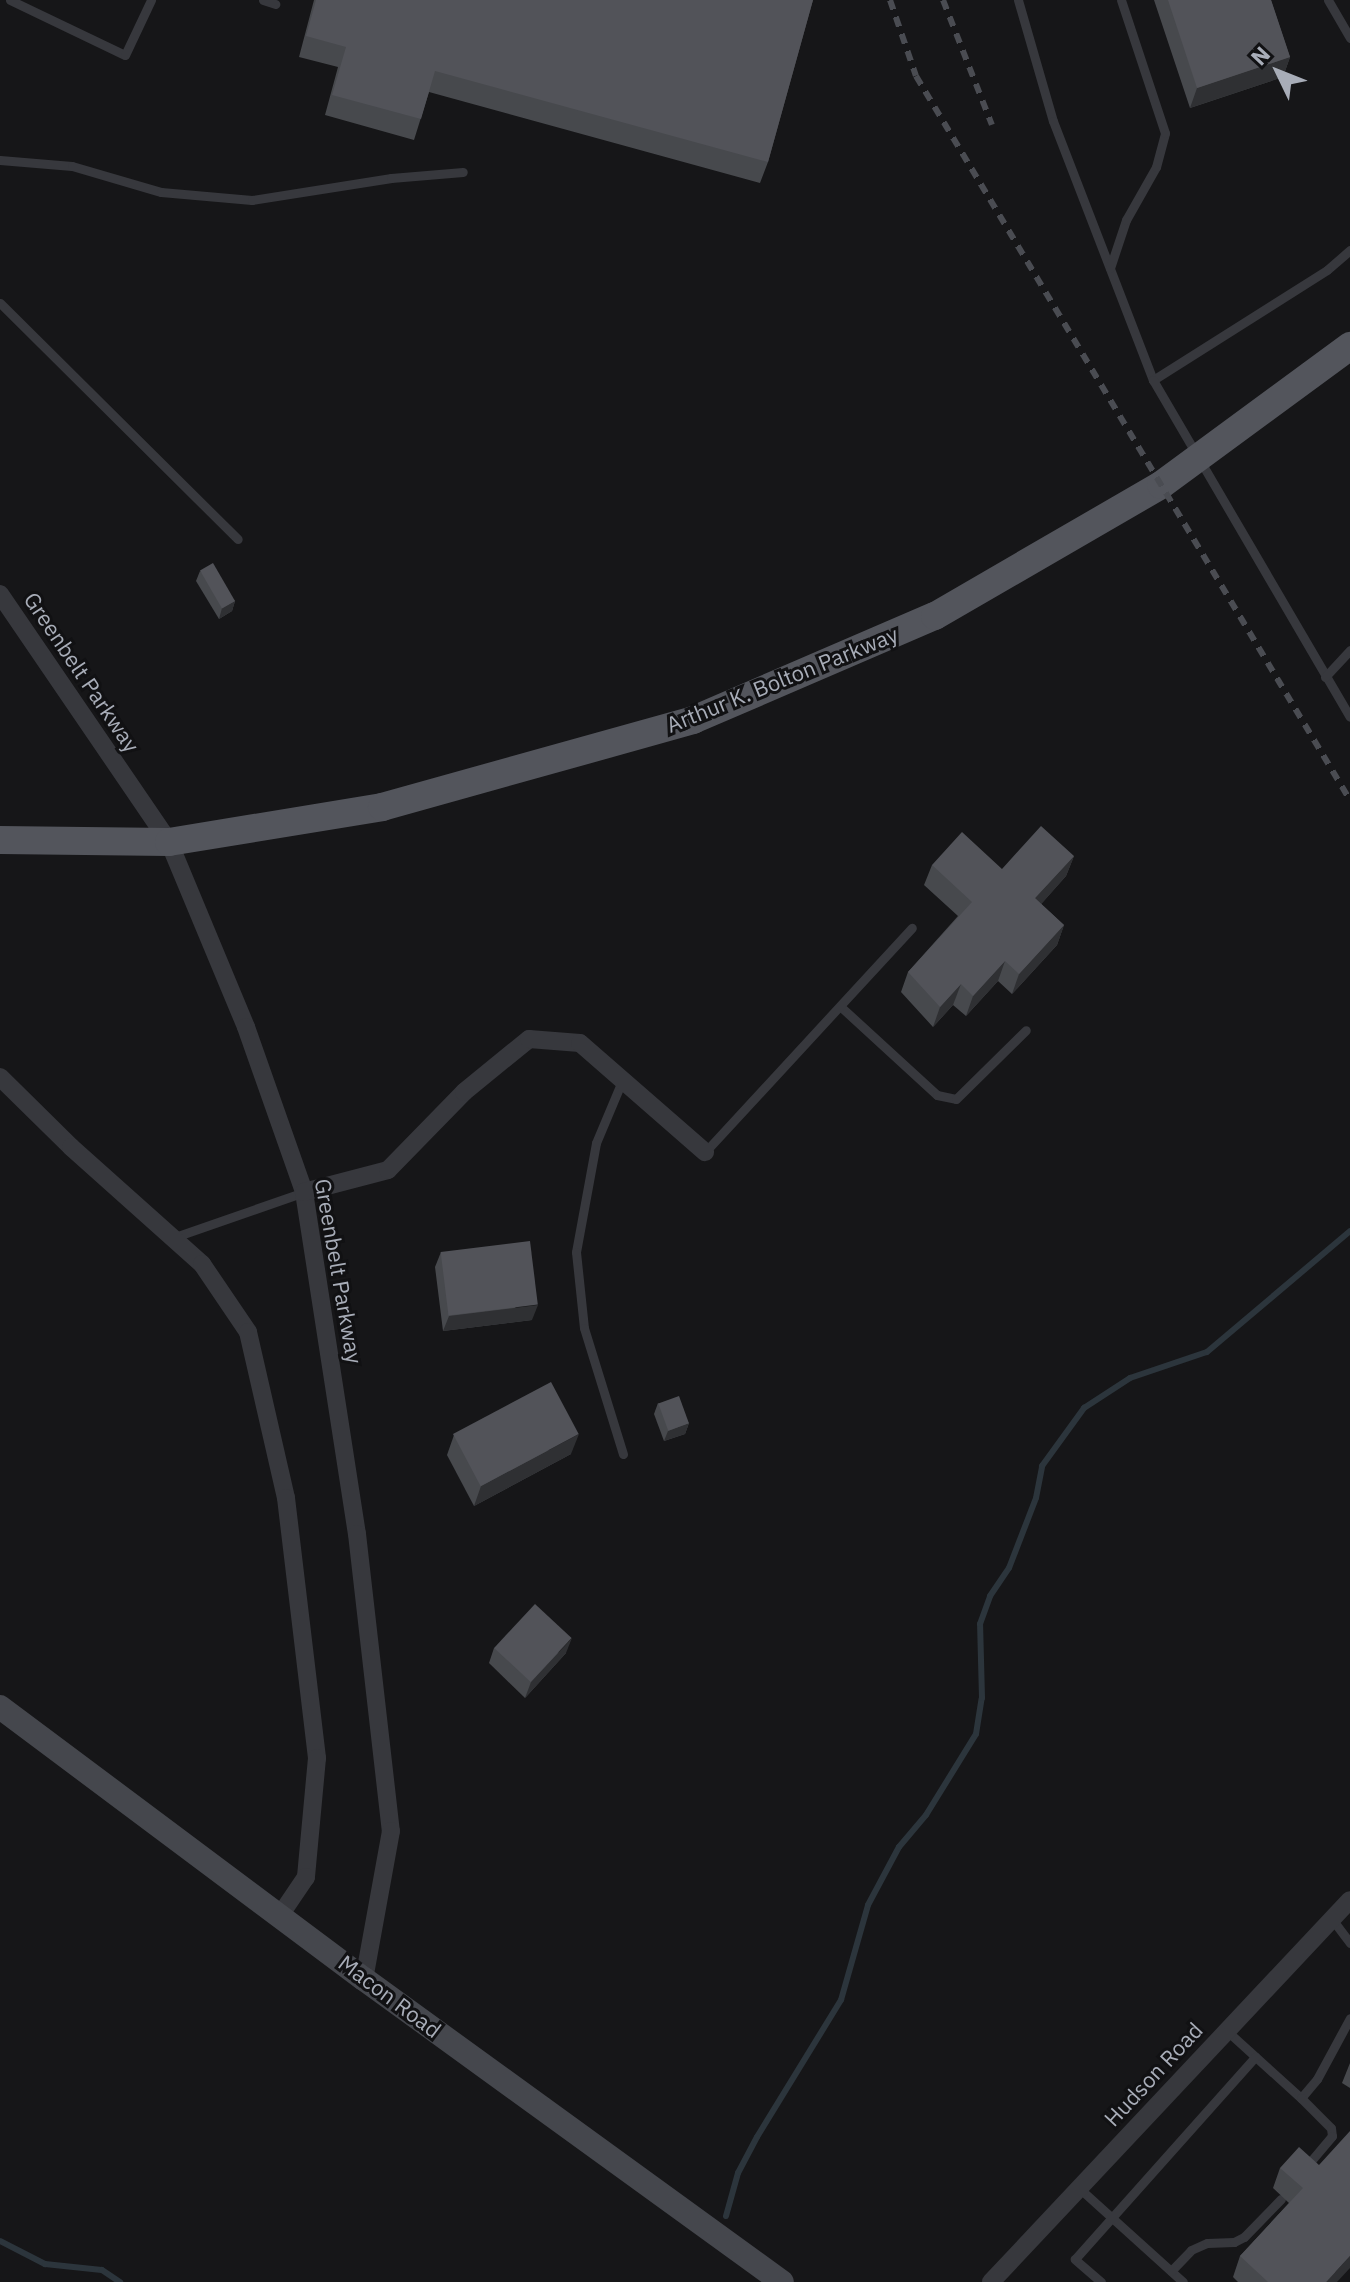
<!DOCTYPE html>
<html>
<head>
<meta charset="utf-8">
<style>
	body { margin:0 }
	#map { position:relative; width:1350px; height:2282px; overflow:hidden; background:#161618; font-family:"IBM Plex Sans",sans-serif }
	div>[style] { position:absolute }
	.stream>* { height:6px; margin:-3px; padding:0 3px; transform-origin:3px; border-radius:3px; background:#2c353c }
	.lane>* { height:9px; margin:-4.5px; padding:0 4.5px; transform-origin:4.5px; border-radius:4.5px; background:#37383d }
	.street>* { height:18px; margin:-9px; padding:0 9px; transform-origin:9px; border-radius:9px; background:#37383d }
	.secondary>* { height:24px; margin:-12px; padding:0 12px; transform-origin:12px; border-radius:12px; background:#45474d }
	.primary>* { height:28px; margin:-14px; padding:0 14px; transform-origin:14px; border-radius:14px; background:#53555c }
	.rail>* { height:6px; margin-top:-3px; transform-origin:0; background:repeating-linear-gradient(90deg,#4a4c52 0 10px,transparent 0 18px) }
	.wall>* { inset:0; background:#47494d }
	.shaded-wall>* { inset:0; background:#2f3033 }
	.building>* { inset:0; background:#525359; transform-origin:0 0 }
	span { translate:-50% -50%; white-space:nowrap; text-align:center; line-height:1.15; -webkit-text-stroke:6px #111113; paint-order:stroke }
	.street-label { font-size:22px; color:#a8adb8 }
	.north { position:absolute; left:1238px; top:32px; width:80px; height:80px; -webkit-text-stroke:6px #111113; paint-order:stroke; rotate:313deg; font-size:22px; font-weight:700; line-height:32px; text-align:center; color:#a8adb8 }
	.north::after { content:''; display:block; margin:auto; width:28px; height:36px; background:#a8adb8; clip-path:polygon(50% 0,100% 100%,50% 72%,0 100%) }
</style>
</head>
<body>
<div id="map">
	<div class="stream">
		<i style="left:726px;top:2216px;width:45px;rotate:-74.4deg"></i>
		<i style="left:738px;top:2173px;width:41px;rotate:-62.2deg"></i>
		<i style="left:757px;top:2137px;width:161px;rotate:-58.5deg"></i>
		<i style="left:841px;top:2000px;width:99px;rotate:-74.1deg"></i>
		<i style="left:868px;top:1905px;width:66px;rotate:-61.9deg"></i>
		<i style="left:899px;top:1847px;width:42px;rotate:-49.8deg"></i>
		<i style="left:926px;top:1815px;width:95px;rotate:-58.3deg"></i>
		<i style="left:976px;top:1734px;width:36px;rotate:-81deg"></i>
		<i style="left:982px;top:1698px;width:74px;rotate:-91.5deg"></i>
		<i style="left:980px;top:1624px;width:30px;rotate:-70deg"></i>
		<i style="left:990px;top:1596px;width:34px;rotate:-56deg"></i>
		<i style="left:1009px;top:1568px;width:75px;rotate:-68.9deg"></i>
		<i style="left:1036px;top:1498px;width:33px;rotate:-79deg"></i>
		<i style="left:1042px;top:1466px;width:72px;rotate:-54.1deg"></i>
		<i style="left:1084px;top:1408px;width:55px;rotate:-33.1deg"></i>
		<i style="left:1130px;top:1378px;width:81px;rotate:-18.7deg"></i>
		<i style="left:1207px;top:1352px;width:187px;rotate:-40.2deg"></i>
		<i style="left:0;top:2241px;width:51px;rotate:27.1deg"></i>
		<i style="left:45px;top:2264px;width:57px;rotate:6deg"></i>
		<i style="left:102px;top:2270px;width:22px;rotate:34deg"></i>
	</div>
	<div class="lane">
		<i style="left:10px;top:0;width:127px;rotate:25.6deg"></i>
		<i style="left:125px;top:55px;width:61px;rotate:-64.7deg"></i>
		<i style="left:263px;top:0;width:13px;rotate:18deg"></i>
		<i style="left:1018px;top:0;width:126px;rotate:73.9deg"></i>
		<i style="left:1053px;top:121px;width:278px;rotate:68.9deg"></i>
		<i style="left:1328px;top:0;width:44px;rotate:59.9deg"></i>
		<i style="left:0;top:160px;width:72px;rotate:4.8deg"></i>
		<i style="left:72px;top:166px;width:93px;rotate:16.3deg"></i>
		<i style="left:161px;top:192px;width:91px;rotate:5deg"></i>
		<i style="left:252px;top:200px;width:141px;rotate:-9deg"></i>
		<i style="left:391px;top:178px;width:72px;rotate:-4.8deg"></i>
		<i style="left:1350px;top:250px;width:30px;rotate:139deg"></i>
		<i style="left:1327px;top:270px;width:206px;rotate:147.7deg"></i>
		<i style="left:1153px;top:380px;width:390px;rotate:59.7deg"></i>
		<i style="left:1110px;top:268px;width:51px;rotate:-71.6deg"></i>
		<i style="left:1126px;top:220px;width:61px;rotate:-60.5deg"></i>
		<i style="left:1156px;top:167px;width:35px;rotate:-75deg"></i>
		<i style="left:1165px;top:133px;width:140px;rotate:-108.3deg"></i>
		<i style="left:0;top:303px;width:335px;rotate:44.8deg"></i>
		<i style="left:1325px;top:677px;width:37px;rotate:-47deg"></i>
		<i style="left:841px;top:1007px;width:130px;rotate:42.5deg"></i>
		<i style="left:937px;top:1095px;width:19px;rotate:12deg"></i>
		<i style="left:956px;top:1099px;width:98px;rotate:-44.6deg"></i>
		<i style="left:622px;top:1081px;width:67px;rotate:112.8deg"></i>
		<i style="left:596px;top:1143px;width:111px;rotate:100.4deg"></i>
		<i style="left:576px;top:1252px;width:76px;rotate:84deg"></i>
		<i style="left:584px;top:1328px;width:132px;rotate:72.8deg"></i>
		<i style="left:705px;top:1152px;width:305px;rotate:-47.3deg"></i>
		<i style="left:172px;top:1238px;width:140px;rotate:-19.2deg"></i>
		<i style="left:1332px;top:1919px;width:30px;rotate:53deg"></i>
		<i style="left:1227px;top:2031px;width:100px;rotate:42.2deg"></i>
		<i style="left:1301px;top:2098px;width:25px;rotate:-50deg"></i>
		<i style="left:1317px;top:2079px;width:69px;rotate:-61.6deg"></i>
		<i style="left:1301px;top:2098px;width:42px;rotate:45deg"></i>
		<i style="left:1331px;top:2128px;width:8px;rotate:83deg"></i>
		<i style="left:1332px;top:2136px;width:42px;rotate:130.2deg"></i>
		<i style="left:1079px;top:2188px;width:140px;rotate:42.1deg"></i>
		<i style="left:1171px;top:2271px;width:29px;rotate:-46deg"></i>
		<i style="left:1191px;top:2250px;width:17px;rotate:-24deg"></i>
		<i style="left:1207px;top:2243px;width:27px;rotate:-2deg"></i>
		<i style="left:1234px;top:2242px;width:11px;rotate:-27deg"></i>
		<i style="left:1244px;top:2237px;width:53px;rotate:-45.8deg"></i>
		<i style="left:1101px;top:2282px;width:35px;rotate:-139deg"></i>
		<i style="left:1075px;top:2259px;width:271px;rotate:-48.3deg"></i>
	</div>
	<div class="street">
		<i style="left:0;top:594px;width:300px;rotate:55.7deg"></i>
		<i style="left:169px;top:842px;width:200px;rotate:67.4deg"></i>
		<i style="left:246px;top:1027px;width:175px;rotate:70.6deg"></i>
		<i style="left:304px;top:1192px;width:346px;rotate:81.2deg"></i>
		<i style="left:357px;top:1534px;width:299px;rotate:83.5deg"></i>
		<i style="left:391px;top:1831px;width:150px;rotate:100.3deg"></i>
		<i style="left:0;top:1077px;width:100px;rotate:44.6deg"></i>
		<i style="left:71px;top:1147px;width:176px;rotate:41.8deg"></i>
		<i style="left:202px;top:1264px;width:82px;rotate:55.9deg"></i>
		<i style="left:248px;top:1332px;width:170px;rotate:77.1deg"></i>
		<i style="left:286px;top:1498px;width:262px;rotate:83.2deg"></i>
		<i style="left:317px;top:1758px;width:120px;rotate:95.3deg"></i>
		<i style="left:306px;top:1877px;width:45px;rotate:124deg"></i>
		<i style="left:304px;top:1192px;width:87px;rotate:-14.7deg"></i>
		<i style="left:388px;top:1170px;width:109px;rotate:-45.7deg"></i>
		<i style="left:464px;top:1092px;width:84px;rotate:-39.2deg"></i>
		<i style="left:529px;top:1039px;width:51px;rotate:4.5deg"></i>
		<i style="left:580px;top:1043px;width:166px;rotate:41.1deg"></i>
		<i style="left:991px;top:2282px;width:524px;rotate:-46.78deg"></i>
	</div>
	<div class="secondary">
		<i style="left:0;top:1707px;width:454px;rotate:36.8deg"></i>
		<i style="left:364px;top:1979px;width:516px;rotate:35.94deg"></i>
	</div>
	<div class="primary">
		<i style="left:0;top:840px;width:169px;rotate:0.7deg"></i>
		<i style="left:169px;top:842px;width:216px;rotate:-9.3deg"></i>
		<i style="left:382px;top:807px;width:323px;rotate:-15.6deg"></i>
		<i style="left:693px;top:720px;width:263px;rotate:-23.3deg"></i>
		<i style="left:935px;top:616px;width:261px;rotate:-30.1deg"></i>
		<i style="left:1161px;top:485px;width:235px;rotate:-36.3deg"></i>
	</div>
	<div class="rail">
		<i style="left:890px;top:0;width:80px;rotate:71.1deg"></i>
		<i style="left:916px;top:76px;width:844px;rotate:59.06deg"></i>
		<i style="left:943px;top:0;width:134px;rotate:68.6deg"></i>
	</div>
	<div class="wall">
		<i style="clip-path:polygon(314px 0,813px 0,768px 162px,760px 183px,429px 92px,414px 140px,325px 115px,338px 67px,299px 57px)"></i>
		<i style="clip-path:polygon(1154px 0,1271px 0,1290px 57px,1283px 77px,1190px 108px)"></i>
		<i style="clip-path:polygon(200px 571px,235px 601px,232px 611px,219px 619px,196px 581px)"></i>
		<i style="clip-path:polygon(1074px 856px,1066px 876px,1041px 904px,1064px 925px,1057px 945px,1012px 994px,998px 981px,966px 1016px,953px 1005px,933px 1027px,901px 992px,908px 972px,958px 916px,924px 885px,932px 865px,1002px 869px)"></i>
		<i style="clip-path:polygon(441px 1252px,532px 1320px,443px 1331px,435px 1267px)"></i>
		<i style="clip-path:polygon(658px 1403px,689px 1423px,685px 1434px,664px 1441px,654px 1414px)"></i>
		<i style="clip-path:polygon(454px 1435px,571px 1454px,474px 1506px,447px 1455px)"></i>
		<i style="clip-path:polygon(494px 1648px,566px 1653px,525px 1698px,489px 1663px)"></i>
		<i style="clip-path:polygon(1350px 2063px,1350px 2088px,1342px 2083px)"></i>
		<i style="clip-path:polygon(1319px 2165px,1337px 2282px,1238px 2282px,1233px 2277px,1240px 2256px,1289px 2203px,1273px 2188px,1280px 2168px)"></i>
	</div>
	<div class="shaded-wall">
		<i style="clip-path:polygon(1290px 57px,1283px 77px,1190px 108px,1197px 88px)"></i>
		<i style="clip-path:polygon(235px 601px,232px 611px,219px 619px,222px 608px)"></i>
		<i style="clip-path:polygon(1074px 856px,1066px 876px,1028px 919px,1035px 898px)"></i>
		<i style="clip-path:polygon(1064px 925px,1057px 945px,1012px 994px,1019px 974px)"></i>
		<i style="clip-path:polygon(1005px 961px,998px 981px,966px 1016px,973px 996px)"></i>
		<i style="clip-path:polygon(961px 984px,953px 1005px,933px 1027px,940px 1007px)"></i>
		<i style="clip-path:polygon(538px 1305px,532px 1320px,443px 1331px,449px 1316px)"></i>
		<i style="clip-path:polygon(689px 1423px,685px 1434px,664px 1441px,668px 1431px)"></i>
		<i style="clip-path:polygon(579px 1434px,571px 1454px,474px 1506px,481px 1486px)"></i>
		<i style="clip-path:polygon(572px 1638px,566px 1653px,525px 1698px,531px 1682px)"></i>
		<i style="clip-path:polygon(1350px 2256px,1350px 2268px,1337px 2282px,1326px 2282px)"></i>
	</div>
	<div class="building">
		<i style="clip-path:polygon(316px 0,813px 0,768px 162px,435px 71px,421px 119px,332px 95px,346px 47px,306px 36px)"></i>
		<i style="clip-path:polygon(1168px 0,1271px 0,1290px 57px,1197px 88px)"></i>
		<i style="left:213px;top:563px;width:44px;height:15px;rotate:60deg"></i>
		<i style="clip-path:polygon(1041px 826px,1074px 856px,1035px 898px,1064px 925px,1019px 974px,1005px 961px,973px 996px,961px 984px,940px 1007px,908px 972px,972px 902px,932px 865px,962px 832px,1002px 869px)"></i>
		<i style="left:530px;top:1241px;width:64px;height:90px;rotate:83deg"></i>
		<i style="left:551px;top:1382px;width:59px;height:111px;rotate:62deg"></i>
		<i style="left:679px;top:1396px;width:29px;height:22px;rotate:70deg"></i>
		<i style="left:535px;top:1604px;width:50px;height:60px;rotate:43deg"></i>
		<i style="clip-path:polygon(1350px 2131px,1350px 2256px,1326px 2282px,1268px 2282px,1240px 2256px,1303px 2188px,1280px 2168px,1299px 2147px,1319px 2165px)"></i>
	</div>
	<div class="street-label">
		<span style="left:82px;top:672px;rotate:56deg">Greenbelt Parkway</span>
		<span style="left:782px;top:679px;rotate:-22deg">Arthur K. Bolton Parkway</span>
		<span style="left:339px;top:1271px;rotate:80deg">Greenbelt Parkway</span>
		<span style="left:390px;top:1996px;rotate:37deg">Macon Road</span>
		<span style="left:1153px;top:2074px;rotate:-47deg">Hudson Road</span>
	</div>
	<div class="north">N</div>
</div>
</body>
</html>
